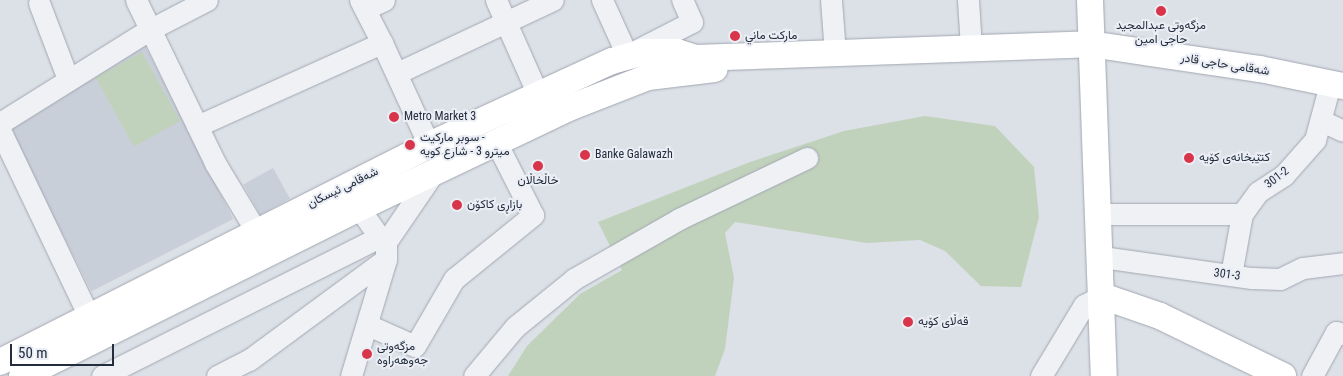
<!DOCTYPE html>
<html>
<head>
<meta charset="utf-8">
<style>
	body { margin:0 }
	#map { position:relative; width:1343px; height:376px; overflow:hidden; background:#dce0e7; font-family:"Roboto Condensed",Vazirmatn,sans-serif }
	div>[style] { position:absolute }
	.built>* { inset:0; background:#c9cfd9; transform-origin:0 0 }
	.green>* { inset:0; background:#c1d2bc; transform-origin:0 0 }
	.roads { filter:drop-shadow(0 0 1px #a1a7b1) drop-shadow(0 0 1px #a1a7b1) }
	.minor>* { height:21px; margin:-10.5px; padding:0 10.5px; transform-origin:10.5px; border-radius:10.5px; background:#eff1f5 }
	.major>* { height:26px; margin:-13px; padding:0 13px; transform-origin:13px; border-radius:13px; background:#fff }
	.dots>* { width:14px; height:14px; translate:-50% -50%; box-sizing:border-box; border:2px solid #ebeff5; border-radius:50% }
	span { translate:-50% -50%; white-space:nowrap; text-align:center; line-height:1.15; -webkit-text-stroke:4px #ebeff5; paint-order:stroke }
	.poi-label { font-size:12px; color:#242d3e }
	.left { translate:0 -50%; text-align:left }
	.street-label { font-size:12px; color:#242d3e }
	.scale { position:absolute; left:10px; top:344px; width:104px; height:22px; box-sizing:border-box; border:2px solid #242d3e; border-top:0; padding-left:6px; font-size:15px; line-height:18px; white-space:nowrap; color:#242d3e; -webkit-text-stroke:4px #ebeff5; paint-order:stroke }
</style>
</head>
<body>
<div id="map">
	<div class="built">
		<i style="left:142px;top:40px;width:201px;height:159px;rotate:63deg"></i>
		<i style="left:273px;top:168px;width:35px;height:34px;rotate:61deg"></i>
	</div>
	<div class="green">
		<i style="left:142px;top:52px;width:79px;height:53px;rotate:61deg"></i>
		<i style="clip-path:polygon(925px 116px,995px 126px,1034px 167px,1039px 217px,1021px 287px,981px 286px,945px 251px,920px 240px,867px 243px,735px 222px,725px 233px,734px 278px,725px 349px,715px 376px,508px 376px,527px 346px,580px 294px,622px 270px,598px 222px,750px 162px,844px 131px)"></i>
	</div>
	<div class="roads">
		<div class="minor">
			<i style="left:136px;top:0;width:181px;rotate:64.1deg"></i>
			<i style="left:215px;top:163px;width:79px;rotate:58.9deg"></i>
			<i style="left:496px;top:0;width:104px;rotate:66.1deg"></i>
			<i style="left:602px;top:0;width:60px;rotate:65.6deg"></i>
			<i style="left:627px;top:55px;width:73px;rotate:-26.9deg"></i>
			<i style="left:692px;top:22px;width:24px;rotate:-114deg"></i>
			<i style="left:831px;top:0;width:53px;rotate:85.7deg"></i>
			<i style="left:968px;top:0;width:48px;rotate:86.4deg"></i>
			<i style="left:39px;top:3px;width:81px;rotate:69.1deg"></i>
			<i style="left:365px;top:9px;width:21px;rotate:-25deg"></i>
			<i style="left:382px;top:43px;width:112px;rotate:65.3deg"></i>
			<i style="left:397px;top:73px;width:172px;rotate:-25.1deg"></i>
			<i style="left:1322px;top:121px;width:23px;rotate:25deg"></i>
			<i style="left:0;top:123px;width:176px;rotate:-32deg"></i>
			<i style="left:149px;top:30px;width:65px;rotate:-27.3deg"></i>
			<i style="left:197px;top:126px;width:203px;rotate:-24.2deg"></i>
			<i style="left:382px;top:43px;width:48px;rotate:-117.1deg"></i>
			<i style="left:0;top:130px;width:207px;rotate:64.5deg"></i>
			<i style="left:359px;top:208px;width:35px;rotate:55deg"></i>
			<i style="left:1109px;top:214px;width:133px"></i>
			<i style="left:1109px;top:258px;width:144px;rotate:8deg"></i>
			<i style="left:1252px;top:278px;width:28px;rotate:2deg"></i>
			<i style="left:1280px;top:279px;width:25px;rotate:-26deg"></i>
			<i style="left:1303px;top:268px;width:40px;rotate:-7.1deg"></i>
			<i style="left:1231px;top:275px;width:62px;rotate:-79.8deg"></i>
			<i style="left:1242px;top:214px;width:27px;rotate:-54deg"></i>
			<i style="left:1258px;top:192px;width:31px;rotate:-33deg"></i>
			<i style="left:1284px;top:175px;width:47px;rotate:-48.5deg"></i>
			<i style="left:1315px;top:140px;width:58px;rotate:-75deg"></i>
			<i style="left:368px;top:325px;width:51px;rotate:24.1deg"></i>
			<i style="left:415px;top:346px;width:78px;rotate:-59.8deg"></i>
			<i style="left:454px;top:279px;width:102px;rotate:-39deg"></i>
			<i style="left:533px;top:215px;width:82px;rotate:-116.9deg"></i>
			<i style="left:102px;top:376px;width:310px;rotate:-26.6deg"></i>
			<i style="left:379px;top:237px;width:9px;rotate:36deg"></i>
			<i style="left:217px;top:376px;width:36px;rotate:-27deg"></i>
			<i style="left:249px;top:360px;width:170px;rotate:-36.4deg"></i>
			<i style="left:351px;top:376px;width:122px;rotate:-73.3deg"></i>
			<i style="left:386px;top:259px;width:17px;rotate:-90deg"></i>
			<i style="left:386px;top:242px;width:85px;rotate:-55.6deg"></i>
			<i style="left:474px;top:376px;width:64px;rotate:-50.1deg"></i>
			<i style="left:515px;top:327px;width:76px;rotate:-39.1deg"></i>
			<i style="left:574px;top:279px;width:121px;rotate:-29.7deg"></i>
			<i style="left:679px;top:219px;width:142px;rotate:-25.5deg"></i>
			<i style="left:1041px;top:376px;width:83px;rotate:-58.8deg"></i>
			<i style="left:1084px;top:305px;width:20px;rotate:-27deg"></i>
			<i style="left:1312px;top:376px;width:50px;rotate:-61.4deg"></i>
			<i style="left:1336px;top:332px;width:7px;rotate:16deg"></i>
		</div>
		<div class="major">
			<i style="left:1090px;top:0;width:376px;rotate:87.9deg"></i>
			<i style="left:1102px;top:296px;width:61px;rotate:19deg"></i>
			<i style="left:1160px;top:316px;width:137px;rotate:26deg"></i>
			<i style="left:0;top:362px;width:481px;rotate:-26.8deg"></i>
			<i style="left:429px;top:145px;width:201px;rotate:-24.7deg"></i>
			<i style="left:612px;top:61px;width:32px;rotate:-16deg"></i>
			<i style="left:643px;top:52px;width:34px"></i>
			<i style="left:677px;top:52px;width:20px;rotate:18deg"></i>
			<i style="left:696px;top:58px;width:394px;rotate:-2deg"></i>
			<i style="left:1090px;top:44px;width:172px;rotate:8.4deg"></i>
			<i style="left:1260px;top:69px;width:85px;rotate:11.6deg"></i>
			<i style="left:22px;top:376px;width:377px;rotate:-26.5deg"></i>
			<i style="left:359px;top:208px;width:233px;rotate:-25.5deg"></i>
			<i style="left:569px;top:108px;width:85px;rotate:-21.4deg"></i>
			<i style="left:648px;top:77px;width:67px;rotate:-6.8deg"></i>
		</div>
	</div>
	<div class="dots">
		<i style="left:1161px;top:11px;background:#d8354a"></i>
		<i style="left:735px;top:36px;background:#d8354a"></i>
		<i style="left:394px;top:117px;background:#d8354a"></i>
		<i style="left:410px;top:145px;background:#d8354a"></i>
		<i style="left:585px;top:155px;background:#d8354a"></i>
		<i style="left:1189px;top:158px;background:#d8354a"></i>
		<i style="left:538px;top:166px;background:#d8354a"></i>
		<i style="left:457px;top:205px;background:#d8354a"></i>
		<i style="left:908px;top:322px;background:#d8354a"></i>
		<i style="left:367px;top:354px;background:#d8354a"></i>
	</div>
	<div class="poi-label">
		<span style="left:1161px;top:33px">مزگه‌وتی عبدالمجید<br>حاجی امین</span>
		<span class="left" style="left:745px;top:36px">مارکت ماني</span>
		<span class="left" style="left:404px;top:117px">Metro Market 3</span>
		<span class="left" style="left:420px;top:145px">سوبر ماركيت -<br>ميترو 3 - شارع كويه</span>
		<span class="left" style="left:595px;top:155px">Banke Galawazh</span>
		<span class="left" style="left:1199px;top:158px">كتێبخانه‌ی كۆیه‌</span>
		<span style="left:538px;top:181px">خاڵخاڵان</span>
		<span class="left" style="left:467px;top:205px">بازاڕی کاکۆن</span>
		<span class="left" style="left:918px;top:322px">قەڵای کۆیە</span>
		<span class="left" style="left:377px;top:354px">مزگه‌وتی<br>جه‌وهه‌راوه</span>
	</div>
	<div class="street-label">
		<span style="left:1225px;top:65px;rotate:9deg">شەقامی حاجی قادر</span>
		<span style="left:1277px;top:178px;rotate:-37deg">301-2</span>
		<span style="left:343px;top:188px;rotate:-26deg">شەقامی ئیسکان</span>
		<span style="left:1227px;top:275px;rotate:8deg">301-3</span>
	</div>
	<div class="scale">50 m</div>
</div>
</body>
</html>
